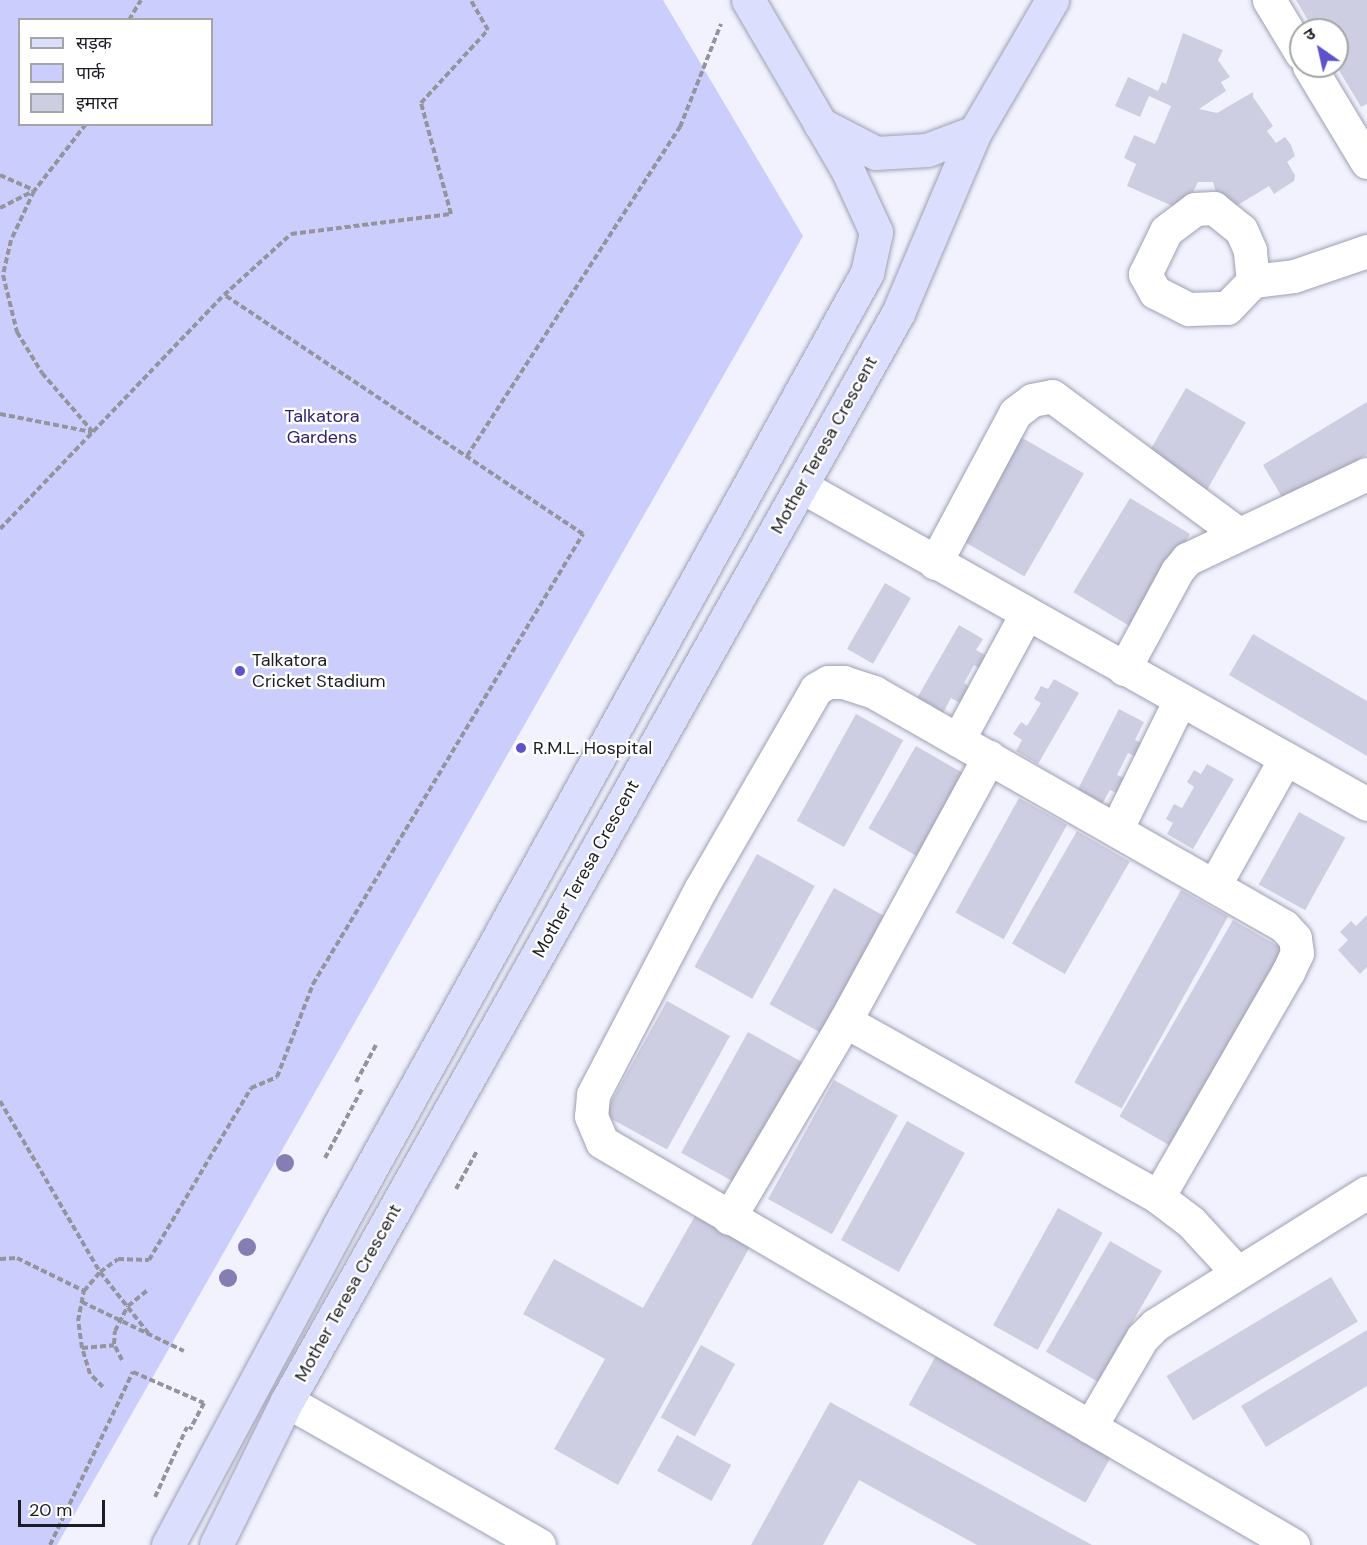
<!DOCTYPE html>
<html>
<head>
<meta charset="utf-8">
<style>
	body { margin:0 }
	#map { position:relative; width:1367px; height:1545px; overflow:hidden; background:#f1f2fe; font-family:"DM Sans","Noto Sans Devanagari",sans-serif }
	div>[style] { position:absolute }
	.green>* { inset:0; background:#cbcefd }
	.building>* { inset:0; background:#cdcee1; transform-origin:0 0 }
	.path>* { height:4px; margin-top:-2px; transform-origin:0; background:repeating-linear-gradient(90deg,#93949e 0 6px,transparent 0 9px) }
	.roads { filter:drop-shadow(0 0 2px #9ea0b2) drop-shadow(0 0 2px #9ea0b2) }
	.minor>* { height:33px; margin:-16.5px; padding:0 16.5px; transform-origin:16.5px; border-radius:16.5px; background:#fff }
	.major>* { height:33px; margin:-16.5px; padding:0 16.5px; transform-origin:16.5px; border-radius:16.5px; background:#dcdefd }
	.trees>* { width:18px; height:18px; margin:-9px; border-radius:50%; background:#857eb2 }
	.dots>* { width:16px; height:16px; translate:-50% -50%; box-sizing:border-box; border:3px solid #fff; border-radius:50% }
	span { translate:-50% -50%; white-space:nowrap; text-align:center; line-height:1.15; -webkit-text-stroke:4.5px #fff; paint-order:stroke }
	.park-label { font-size:18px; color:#2c2073 }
	.street-label { font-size:18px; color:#1c1d24 }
	.poi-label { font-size:18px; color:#1c1d24 }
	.left { translate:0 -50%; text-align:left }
	.legend { position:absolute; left:18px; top:18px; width:195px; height:108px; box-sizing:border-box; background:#fff; border:2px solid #a4a5a7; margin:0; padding:8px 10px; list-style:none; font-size:18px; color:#1c1d24 }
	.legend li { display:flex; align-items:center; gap:12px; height:30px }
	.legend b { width:30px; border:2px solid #a4a5a7 }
	.north { position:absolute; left:1289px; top:18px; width:60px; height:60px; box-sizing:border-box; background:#fff; border:2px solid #a4a5a7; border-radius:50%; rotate:326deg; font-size:16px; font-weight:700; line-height:24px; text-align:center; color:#1c1d24 }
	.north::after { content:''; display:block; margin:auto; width:21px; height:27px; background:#5d53cb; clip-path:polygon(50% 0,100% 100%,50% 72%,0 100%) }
	.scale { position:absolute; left:18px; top:1500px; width:87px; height:27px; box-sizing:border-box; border:3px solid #1c1d24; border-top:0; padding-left:8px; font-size:18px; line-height:21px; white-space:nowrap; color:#1c1d24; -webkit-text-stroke:4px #fff; paint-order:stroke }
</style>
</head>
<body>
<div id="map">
	<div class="green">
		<i style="clip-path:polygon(evenodd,0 0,663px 0,803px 236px,57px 1545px,0 1545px,0 0,20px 20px,212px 20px,212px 124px,20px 124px,20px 20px)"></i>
	</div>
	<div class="building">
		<i style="clip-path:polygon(1296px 0,1367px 0,1367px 104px,1361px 107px,1337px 67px,1337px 30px,1314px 30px)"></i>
		<i style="clip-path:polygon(1183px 33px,1223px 50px,1218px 60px,1230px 77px,1221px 82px,1226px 91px,1199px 109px,1217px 113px,1253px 92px,1253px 97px,1273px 126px,1267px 131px,1276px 143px,1285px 137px,1291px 145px,1295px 156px,1287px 162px,1295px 175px,1294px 181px,1274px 194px,1269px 186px,1233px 208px,1217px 196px,1213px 182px,1198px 182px,1184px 211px,1127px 186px,1136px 164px,1124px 158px,1134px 135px,1155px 144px,1171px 106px,1149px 96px,1140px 117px,1115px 106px,1128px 77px,1158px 91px,1162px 82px,1166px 84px)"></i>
		<i style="left:1186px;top:388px;width:69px;height:81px;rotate:30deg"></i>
		<i style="clip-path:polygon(1367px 402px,1367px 454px,1286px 504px,1263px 465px)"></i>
		<i style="left:1019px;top:436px;width:75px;height:119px;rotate:30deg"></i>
		<i style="left:1130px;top:498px;width:70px;height:110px;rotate:31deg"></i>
		<i style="left:885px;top:583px;width:30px;height:76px;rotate:30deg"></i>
		<i style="clip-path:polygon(959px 625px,983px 639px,976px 650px,994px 660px,987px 673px,974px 665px,964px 683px,977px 691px,967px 707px,951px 698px,943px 713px,917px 698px)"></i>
		<i style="clip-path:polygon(1253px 634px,1367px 701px,1367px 756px,1229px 675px)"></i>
		<i style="clip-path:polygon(1054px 679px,1079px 693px,1038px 764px,1016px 751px,1022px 740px,1013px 734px,1021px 722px,1027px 726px,1041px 703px,1034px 699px,1041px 686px,1048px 689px)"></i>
		<i style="clip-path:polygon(1119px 709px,1144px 722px,1135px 740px,1146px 745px,1139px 758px,1128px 753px,1117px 775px,1127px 779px,1119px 794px,1110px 790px,1102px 804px,1077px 791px)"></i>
		<i style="left:856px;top:714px;width:54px;height:122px;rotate:29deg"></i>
		<i style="left:916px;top:746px;width:56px;height:95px;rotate:30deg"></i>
		<i style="clip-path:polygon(1207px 764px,1234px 779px,1193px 849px,1167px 834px,1173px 823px,1166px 819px,1174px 804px,1182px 808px,1194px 787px,1187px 782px,1194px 770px,1201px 774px)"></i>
		<i style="left:1019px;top:798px;width:55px;height:131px;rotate:29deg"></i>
		<i style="left:1299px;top:812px;width:53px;height:83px;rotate:29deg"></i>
		<i style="left:1077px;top:831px;width:61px;height:130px;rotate:30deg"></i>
		<i style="left:757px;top:854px;width:66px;height:129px;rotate:29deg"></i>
		<i style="left:834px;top:888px;width:72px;height:133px;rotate:29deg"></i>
		<i style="left:1181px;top:890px;width:54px;height:220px;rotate:29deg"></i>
		<i style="clip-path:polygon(1367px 915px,1367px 967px,1360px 974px,1338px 950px,1348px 940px,1340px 932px,1351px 921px,1356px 926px)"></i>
		<i style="left:1233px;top:920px;width:61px;height:227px;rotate:30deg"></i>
		<i style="left:667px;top:1001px;width:72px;height:130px;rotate:29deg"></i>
		<i style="left:748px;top:1032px;width:74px;height:138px;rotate:29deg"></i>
		<i style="left:834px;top:1080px;width:73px;height:136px;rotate:29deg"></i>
		<i style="left:907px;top:1121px;width:66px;height:136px;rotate:29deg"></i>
		<i style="left:1058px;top:1208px;width:51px;height:134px;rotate:29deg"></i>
		<i style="clip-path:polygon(696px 1214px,751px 1245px,618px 1485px,554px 1449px,605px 1359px,523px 1314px,554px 1259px,643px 1308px)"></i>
		<i style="left:1110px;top:1241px;width:60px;height:128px;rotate:30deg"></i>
		<i style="left:1331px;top:1277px;width:52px;height:192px;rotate:59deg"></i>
		<i style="clip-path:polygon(1367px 1330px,1367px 1386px,1266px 1447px,1241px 1406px)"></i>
		<i style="left:701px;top:1345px;width:39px;height:83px;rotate:29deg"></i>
		<i style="left:937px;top:1354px;width:202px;height:58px;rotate:29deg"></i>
		<i style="clip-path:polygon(830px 1402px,1092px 1545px,977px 1545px,859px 1480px,823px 1545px,751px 1545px)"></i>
		<i style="left:677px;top:1435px;width:62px;height:41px;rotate:29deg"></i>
	</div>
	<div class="path">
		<i style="left:129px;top:20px;width:23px;rotate:-59deg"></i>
		<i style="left:86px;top:124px;width:85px;rotate:127.8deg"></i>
		<i style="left:34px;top:191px;width:54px;rotate:115.1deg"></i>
		<i style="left:11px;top:240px;width:36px;rotate:103deg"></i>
		<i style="left:3px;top:275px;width:59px;rotate:76.2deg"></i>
		<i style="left:17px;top:332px;width:48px;rotate:58.6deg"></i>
		<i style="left:42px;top:373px;width:78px;rotate:49.2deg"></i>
		<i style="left:0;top:175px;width:36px;rotate:24deg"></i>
		<i style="left:0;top:208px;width:37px;rotate:-27deg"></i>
		<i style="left:0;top:414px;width:94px;rotate:11.1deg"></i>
		<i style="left:467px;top:456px;width:392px;rotate:-57.1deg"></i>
		<i style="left:680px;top:127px;width:111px;rotate:-68.3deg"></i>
		<i style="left:0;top:529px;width:324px;rotate:-46.3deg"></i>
		<i style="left:224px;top:295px;width:91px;rotate:-42.3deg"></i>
		<i style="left:291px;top:234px;width:161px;rotate:-7.1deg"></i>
		<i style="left:451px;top:214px;width:115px;rotate:-105.1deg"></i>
		<i style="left:421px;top:103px;width:99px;rotate:-47.5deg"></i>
		<i style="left:488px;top:30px;width:34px;rotate:-120deg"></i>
		<i style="left:356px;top:1082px;width:42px;rotate:-61.6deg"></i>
		<i style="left:0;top:1101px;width:198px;rotate:59.7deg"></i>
		<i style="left:100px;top:1272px;width:79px;rotate:51.7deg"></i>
		<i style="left:325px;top:1158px;width:81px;rotate:-61.8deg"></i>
		<i style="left:456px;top:1189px;width:43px;rotate:-61.1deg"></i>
		<i style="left:0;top:1259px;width:17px;rotate:-3deg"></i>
		<i style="left:17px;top:1258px;width:75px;rotate:26.2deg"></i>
		<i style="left:82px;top:1302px;width:113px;rotate:25.7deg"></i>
		<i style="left:82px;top:1348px;width:32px;rotate:-5deg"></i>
		<i style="left:122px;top:1360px;width:18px;rotate:-117deg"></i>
		<i style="left:114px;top:1344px;width:13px;rotate:-86deg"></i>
		<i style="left:115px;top:1331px;width:28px;rotate:-63deg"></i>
		<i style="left:128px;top:1306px;width:26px;rotate:-39deg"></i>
		<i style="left:103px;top:1387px;width:18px;rotate:-135deg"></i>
		<i style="left:90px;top:1374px;width:27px;rotate:-107deg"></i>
		<i style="left:82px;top:1348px;width:27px;rotate:-98deg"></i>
		<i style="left:78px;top:1321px;width:31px;rotate:-79deg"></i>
		<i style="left:84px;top:1291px;width:25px;rotate:-50deg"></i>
		<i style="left:100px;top:1272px;width:22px;rotate:-36deg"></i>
		<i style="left:118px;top:1259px;width:31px;rotate:2deg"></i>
		<i style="left:149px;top:1260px;width:200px;rotate:-59.3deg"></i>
		<i style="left:251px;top:1088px;width:28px;rotate:-23deg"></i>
		<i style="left:277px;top:1077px;width:100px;rotate:-68.8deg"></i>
		<i style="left:313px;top:984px;width:525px;rotate:-59.04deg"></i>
		<i style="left:583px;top:534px;width:431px;rotate:-146.3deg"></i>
		<i style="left:155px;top:1497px;width:77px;rotate:-65.4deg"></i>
		<i style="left:50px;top:1545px;width:192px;rotate:-64.4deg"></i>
		<i style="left:133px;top:1372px;width:77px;rotate:23.6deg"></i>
		<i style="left:204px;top:1403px;width:30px;rotate:118deg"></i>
	</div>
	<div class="roads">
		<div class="minor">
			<i style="left:1269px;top:0;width:62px;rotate:58.9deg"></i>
			<i style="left:1309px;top:66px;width:112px;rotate:58.9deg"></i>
			<i style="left:1253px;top:281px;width:31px;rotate:-96deg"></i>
			<i style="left:1250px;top:250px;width:22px;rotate:-114deg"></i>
			<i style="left:1241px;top:230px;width:35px;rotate:-141deg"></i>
			<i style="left:1214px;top:208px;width:19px;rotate:177deg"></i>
			<i style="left:1195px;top:209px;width:36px;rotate:143deg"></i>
			<i style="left:1166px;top:231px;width:48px;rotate:116deg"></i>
			<i style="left:1145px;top:274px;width:21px;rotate:61deg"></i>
			<i style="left:1155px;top:292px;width:38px;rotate:27deg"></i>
			<i style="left:1189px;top:309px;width:38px;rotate:-2deg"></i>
			<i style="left:1227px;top:308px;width:37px;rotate:-46deg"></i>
			<i style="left:1253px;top:281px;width:41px;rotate:-7deg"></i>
			<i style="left:1294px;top:276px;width:77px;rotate:-18.9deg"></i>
			<i style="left:801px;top:486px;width:649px;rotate:29.33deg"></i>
			<i style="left:935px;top:563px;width:170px;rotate:-61.9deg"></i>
			<i style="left:1015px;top:413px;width:21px;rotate:-37deg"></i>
			<i style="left:1032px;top:400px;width:20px;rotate:-11deg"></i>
			<i style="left:1052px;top:396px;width:230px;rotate:36.5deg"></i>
			<i style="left:1124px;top:669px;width:111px;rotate:-61.6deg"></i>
			<i style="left:1177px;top:571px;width:16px;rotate:-50deg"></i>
			<i style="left:1187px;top:559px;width:199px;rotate:-25.3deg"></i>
			<i style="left:958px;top:740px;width:143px;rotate:-61.6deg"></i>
			<i style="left:1116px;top:830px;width:145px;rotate:-63.8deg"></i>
			<i style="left:1214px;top:886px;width:145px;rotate:-60.8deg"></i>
			<i style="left:845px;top:1021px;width:359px;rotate:29.3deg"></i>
			<i style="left:1158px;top:1197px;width:41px;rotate:37.1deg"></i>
			<i style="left:1191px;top:1222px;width:68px;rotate:47.4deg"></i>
			<i style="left:1158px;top:1197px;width:260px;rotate:-60deg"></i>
			<i style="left:1288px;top:972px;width:21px;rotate:-65deg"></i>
			<i style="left:1297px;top:953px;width:15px;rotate:-98deg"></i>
			<i style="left:1295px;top:938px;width:16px;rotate:-133deg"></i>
			<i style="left:1284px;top:926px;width:472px;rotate:-150.3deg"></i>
			<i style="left:874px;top:692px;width:32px;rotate:-162deg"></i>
			<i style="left:844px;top:682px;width:16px;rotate:180deg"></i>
			<i style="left:828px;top:682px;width:14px;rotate:150deg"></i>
			<i style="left:816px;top:689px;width:230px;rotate:120deg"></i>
			<i style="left:701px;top:888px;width:233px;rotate:117.6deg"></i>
			<i style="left:593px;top:1095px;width:21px;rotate:95deg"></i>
			<i style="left:591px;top:1116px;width:28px;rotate:67deg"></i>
			<i style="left:602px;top:1142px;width:800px;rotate:30.25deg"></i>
			<i style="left:729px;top:1218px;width:229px;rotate:-59.5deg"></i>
			<i style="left:845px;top:1021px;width:301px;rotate:-61.4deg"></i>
			<i style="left:287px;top:1401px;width:290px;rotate:29.7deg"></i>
			<i style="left:1090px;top:1427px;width:103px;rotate:-59.7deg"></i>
			<i style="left:1142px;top:1338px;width:18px;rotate:-45deg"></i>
			<i style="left:1155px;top:1325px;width:250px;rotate:-32.1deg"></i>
		</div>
		<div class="major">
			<i style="left:820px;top:124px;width:63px;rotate:27.4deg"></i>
			<i style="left:876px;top:153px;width:51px;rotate:-3.4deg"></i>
			<i style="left:927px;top:150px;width:51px;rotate:-20.6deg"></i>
			<i style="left:168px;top:1545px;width:364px;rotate:-61.8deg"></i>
			<i style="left:340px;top:1224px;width:1087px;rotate:-61.01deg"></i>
			<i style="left:867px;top:273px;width:42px;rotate:-77.6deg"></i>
			<i style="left:876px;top:232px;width:67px;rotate:-114.7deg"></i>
			<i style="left:848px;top:171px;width:198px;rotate:-120.3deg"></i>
			<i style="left:216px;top:1545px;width:161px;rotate:-63.8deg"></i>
			<i style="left:287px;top:1401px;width:1248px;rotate:-60.68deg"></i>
			<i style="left:898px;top:313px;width:197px;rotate:-67deg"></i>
			<i style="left:975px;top:132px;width:153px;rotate:-59.7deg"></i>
		</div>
	</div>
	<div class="trees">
		<i style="left:285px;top:1163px"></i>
		<i style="left:247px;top:1247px"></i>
		<i style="left:228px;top:1278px"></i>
	</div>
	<div class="dots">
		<i style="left:240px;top:671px;background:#5d53cb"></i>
		<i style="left:521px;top:748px;background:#5d53cb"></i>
	</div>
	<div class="park-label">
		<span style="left:322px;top:427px">Talkatora<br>Gardens</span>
	</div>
	<div class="street-label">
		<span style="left:824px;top:445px;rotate:-61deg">Mother Teresa Crescent</span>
		<span style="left:586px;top:869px;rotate:-61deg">Mother Teresa Crescent</span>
		<span style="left:348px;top:1293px;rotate:-61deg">Mother Teresa Crescent</span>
	</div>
	<div class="poi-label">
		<span class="left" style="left:252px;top:671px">Talkatora<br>Cricket Stadium</span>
		<span class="left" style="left:533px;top:748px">R.M.L. Hospital</span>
	</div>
	<ul class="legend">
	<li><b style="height:8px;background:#dcdefd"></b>सड़क</li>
	<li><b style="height:16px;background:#cbcefd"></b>पार्क</li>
	<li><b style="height:16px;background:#cdcee1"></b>इमारत</li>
	</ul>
	<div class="north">उ</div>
	<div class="scale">20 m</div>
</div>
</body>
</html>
